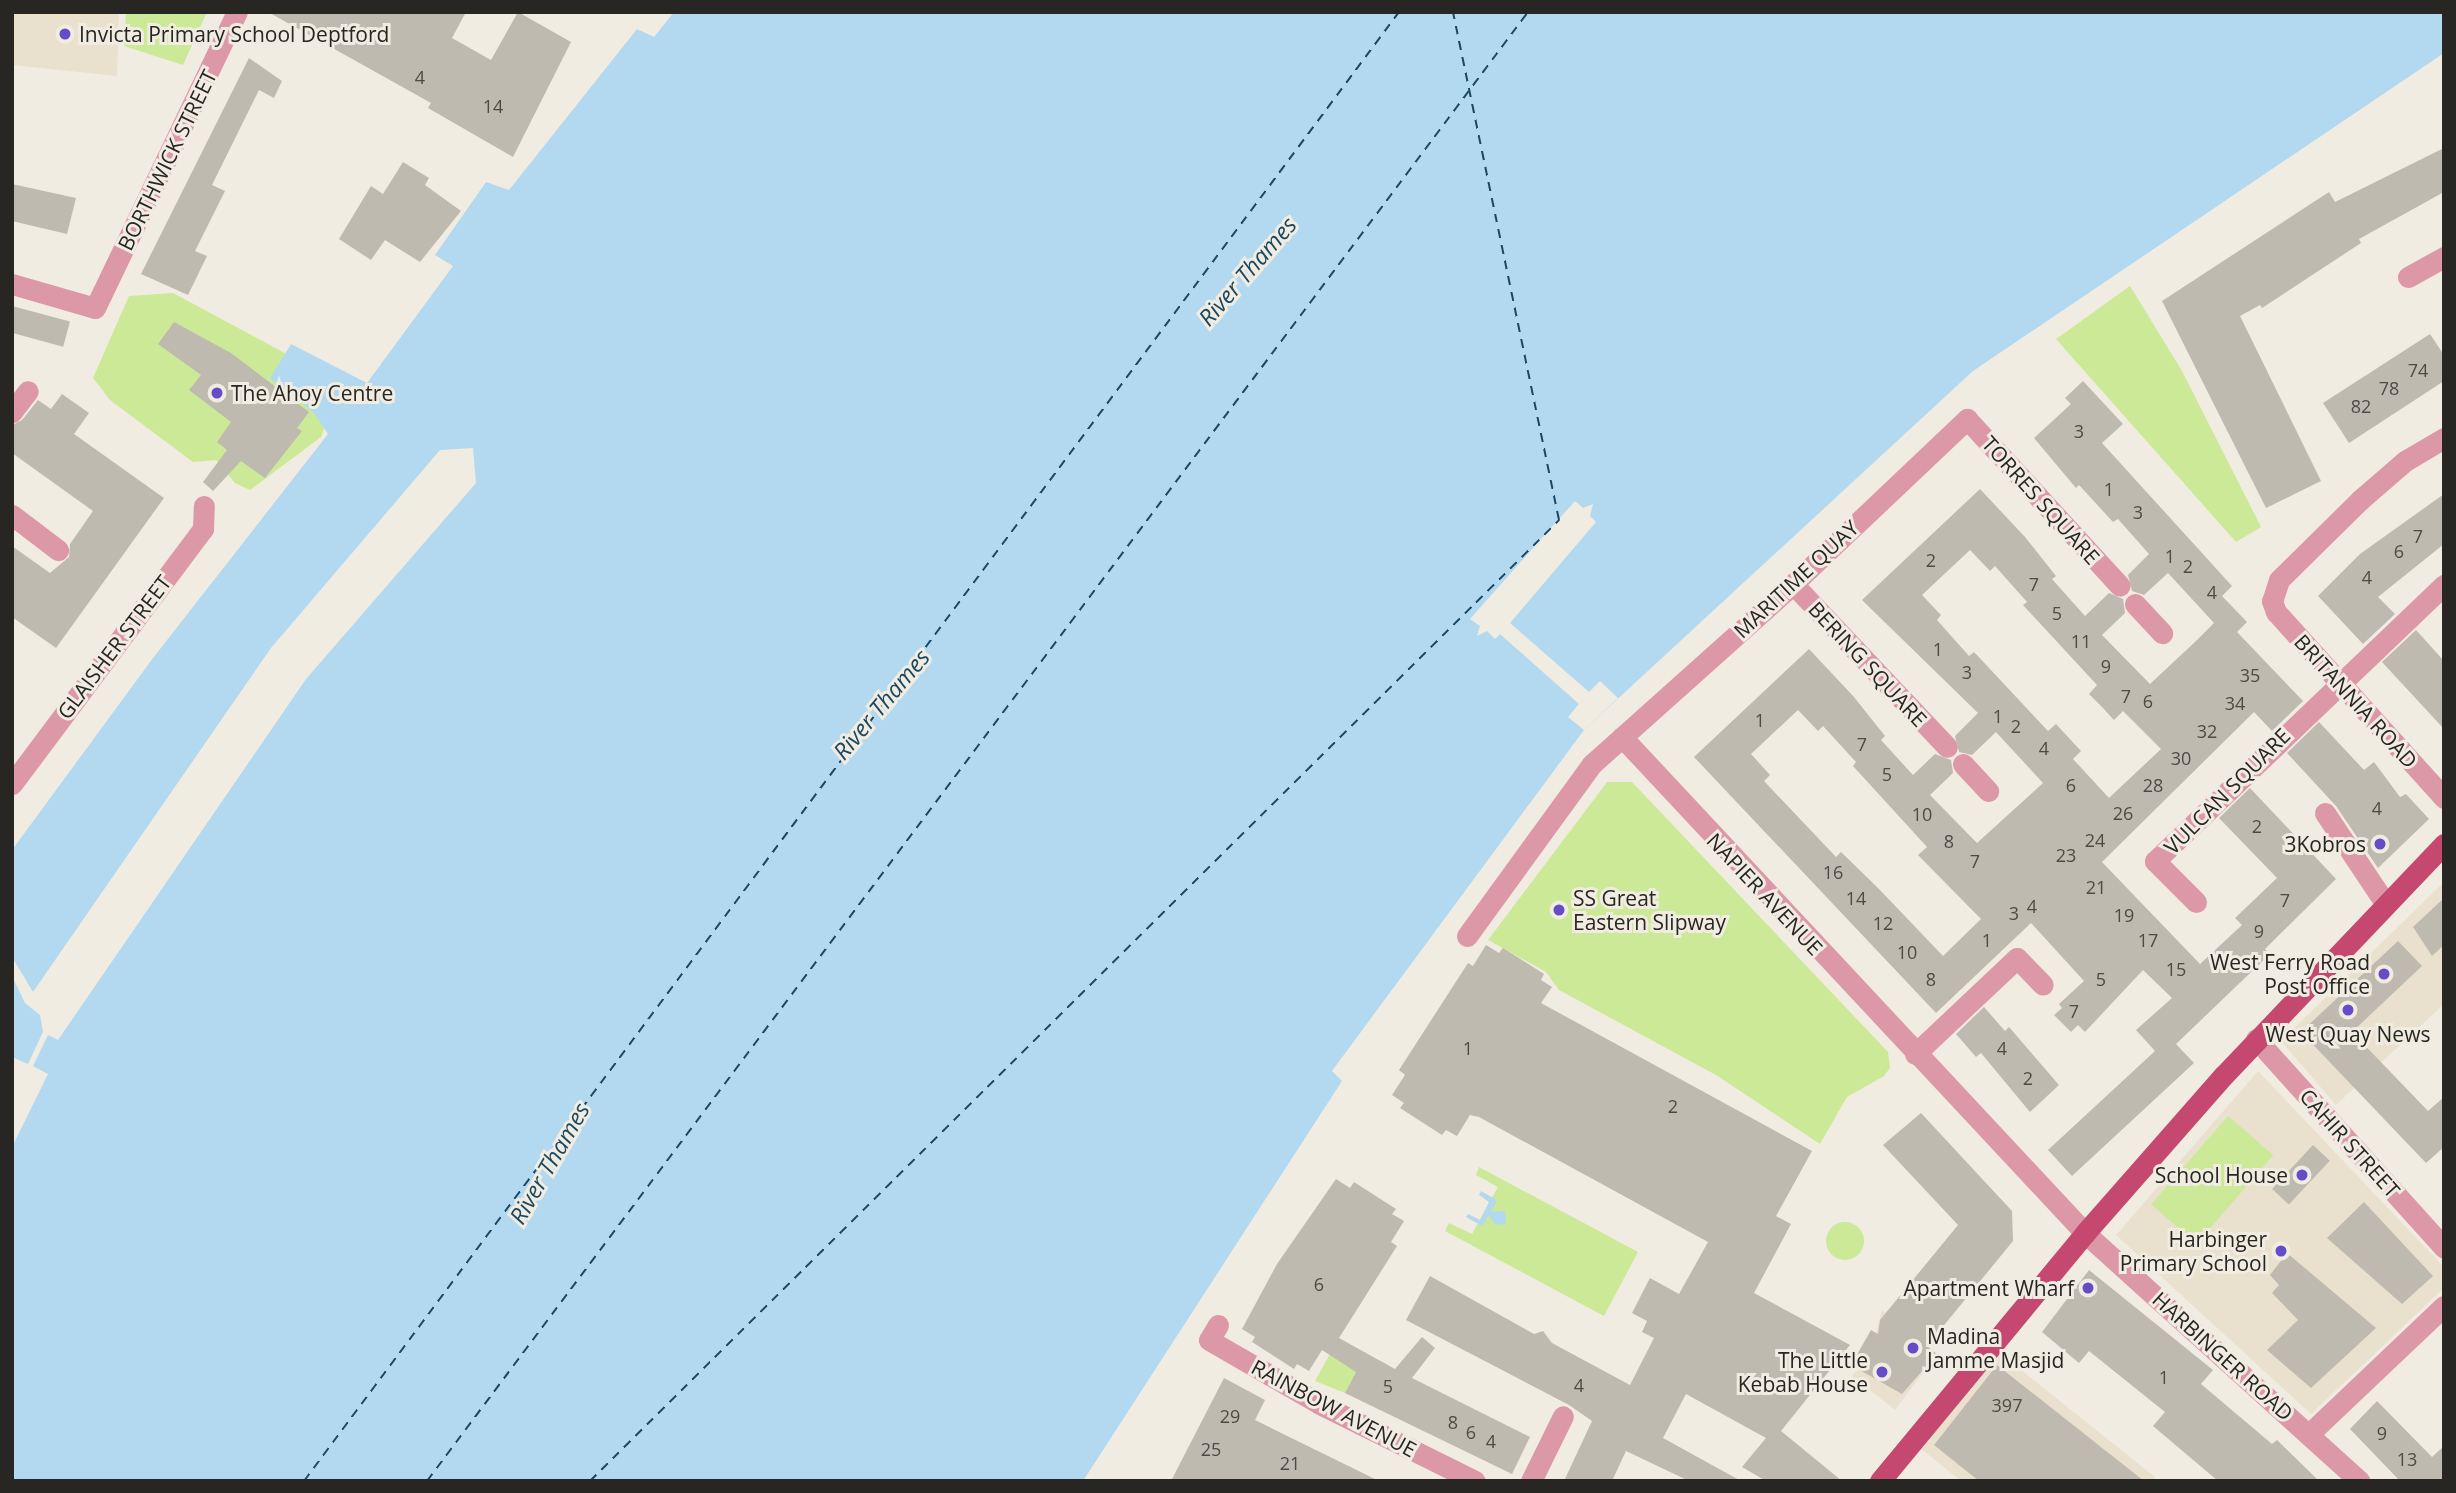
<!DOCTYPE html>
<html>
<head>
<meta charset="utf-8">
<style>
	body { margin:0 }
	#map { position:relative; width:2456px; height:1493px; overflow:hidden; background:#f1ece1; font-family:"Open Sans",sans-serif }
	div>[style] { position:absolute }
	.built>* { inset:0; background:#e9e1ce }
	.green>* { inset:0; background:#cbe997; transform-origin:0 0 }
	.round { border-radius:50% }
	.water>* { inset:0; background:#b3d9f1 }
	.pier>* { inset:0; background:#f1ece1 }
	.ferry>* { height:2px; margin-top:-1px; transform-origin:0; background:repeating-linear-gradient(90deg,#1a4860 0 9px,transparent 0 16px) }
	.building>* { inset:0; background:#bfbaaf; transform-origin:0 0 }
	.minor>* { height:21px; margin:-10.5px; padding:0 10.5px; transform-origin:10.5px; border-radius:10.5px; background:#dd98a8 }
	.primary>* { height:21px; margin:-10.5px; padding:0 10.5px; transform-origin:10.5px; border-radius:10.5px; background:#c4486f }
	.dots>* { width:19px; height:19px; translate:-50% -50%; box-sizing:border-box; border:4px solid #f1ece1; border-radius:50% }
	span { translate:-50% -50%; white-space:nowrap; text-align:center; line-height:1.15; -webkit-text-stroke:6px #f1ece1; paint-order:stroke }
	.number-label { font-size:18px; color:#4e4b45 }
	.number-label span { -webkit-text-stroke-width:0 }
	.poi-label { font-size:21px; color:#282622 }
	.left { translate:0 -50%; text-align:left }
	.right { translate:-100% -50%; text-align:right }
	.street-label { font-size:21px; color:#282622 }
	.water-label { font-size:23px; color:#1a4860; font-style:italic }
	.frame { position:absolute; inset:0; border:14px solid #282622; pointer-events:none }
</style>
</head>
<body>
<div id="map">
	<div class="built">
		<i style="clip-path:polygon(12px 12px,119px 12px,117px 76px,12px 65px)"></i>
		<i style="clip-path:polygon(2444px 882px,2444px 1004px,2336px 1105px,2281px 1041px)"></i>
		<i style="clip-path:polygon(2258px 1071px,2444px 1267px,2444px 1288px,2311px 1414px,2116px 1235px)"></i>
		<i style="clip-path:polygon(1882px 1310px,1937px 1354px,1895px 1410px,1852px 1376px,1871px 1352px)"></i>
		<i style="clip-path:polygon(1996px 1350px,2155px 1477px,2152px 1481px,1961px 1481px,1919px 1447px)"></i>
	</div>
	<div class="green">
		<i style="clip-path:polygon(126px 12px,207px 12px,183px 65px,124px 46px)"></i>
		<i style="clip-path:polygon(2130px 286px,2182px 371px,2261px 527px,2236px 542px,2056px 339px)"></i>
		<i style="clip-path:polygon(173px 293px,294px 358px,335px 398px,321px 437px,250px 490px,235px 483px,216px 460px,193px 462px,110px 400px,93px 378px,129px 296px)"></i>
		<i style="clip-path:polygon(1607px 782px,1632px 782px,1888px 1052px,1890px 1068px,1884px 1076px,1847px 1097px,1820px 1144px,1716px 1075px,1559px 990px,1546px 972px,1488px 940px)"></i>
		<i style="left:2228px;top:1116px;width:60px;height:117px;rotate:41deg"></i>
		<i style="clip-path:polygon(1479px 1167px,1638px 1252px,1604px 1316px,1445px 1231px,1449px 1223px,1472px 1234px,1498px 1187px,1476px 1175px)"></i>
		<i class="round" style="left:1826px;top:1222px;width:38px;height:38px"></i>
		<i style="clip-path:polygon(1337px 1341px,1366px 1353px,1345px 1393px,1315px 1381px)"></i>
	</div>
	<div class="water">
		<i style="clip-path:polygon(674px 12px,2444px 12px,2444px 53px,1973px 371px,1584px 730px,1332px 1071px,1342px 1081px,1083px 1481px,12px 1481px,12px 850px,153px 658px,328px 434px,314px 413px,270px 378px,291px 344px,367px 383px,453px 266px,435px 255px,486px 182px,509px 190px,637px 29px,654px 37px)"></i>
		<i style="clip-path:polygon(1481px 1191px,1497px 1200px,1491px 1212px,1505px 1211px,1506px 1224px,1495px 1225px,1489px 1215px,1482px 1226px,1466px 1217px,1468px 1214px,1480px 1220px,1489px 1202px,1479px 1195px)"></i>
	</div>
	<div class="pier">
		<i style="clip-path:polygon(473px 448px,476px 483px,306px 679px,58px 1040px,48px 1035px,33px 1066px,48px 1074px,12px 1147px,12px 1057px,28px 1064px,43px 1032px,40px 1015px,25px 1003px,12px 976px,12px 957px,33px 992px,271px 648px,440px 450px)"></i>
		<i style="clip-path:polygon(1575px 501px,1583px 508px,1593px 504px,1590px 516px,1596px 522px,1510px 623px,1589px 692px,1600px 681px,1618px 698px,1584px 730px,1568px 717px,1579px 704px,1500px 634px,1495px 639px,1487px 631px,1477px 636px,1480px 626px,1470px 619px)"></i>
	</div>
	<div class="ferry">
		<i style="left:304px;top:1481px;width:1832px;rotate:-53.3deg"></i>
		<i style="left:427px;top:1481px;width:1836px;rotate:-53.15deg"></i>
		<i style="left:590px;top:1481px;width:1365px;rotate:-44.76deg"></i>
		<i style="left:1559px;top:520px;width:519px;rotate:-101.79deg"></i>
	</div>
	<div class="building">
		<i style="clip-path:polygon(268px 12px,466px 12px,452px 38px,491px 60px,518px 12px,571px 42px,513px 157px,428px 108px,431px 103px)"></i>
		<i style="clip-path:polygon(249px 58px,282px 81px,274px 98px,259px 90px,212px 185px,225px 191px,195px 251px,207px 256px,188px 295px,141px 274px)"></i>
		<i style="clip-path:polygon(2444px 148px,2444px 192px,2359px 239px,2361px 243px,2262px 308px,2260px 305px,2240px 316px,2321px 481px,2266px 508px,2162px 301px,2329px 192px,2335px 202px)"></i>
		<i style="clip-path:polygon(403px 162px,429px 178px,425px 185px,461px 211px,420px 262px,385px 240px,371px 260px,339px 239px,371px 186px,383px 194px)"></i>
		<i style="clip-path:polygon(12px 184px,76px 198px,67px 234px,12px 221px)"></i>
		<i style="left:12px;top:306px;width:60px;height:26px;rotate:15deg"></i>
		<i style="clip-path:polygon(174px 322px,231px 353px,309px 412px,297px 428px,302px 431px,265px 478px,241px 461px,213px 491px,203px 482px,227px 450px,217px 442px,231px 422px,189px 390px,201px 375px,158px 344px)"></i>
		<i style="clip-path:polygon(2430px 334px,2444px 355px,2444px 381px,2349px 443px,2323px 403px)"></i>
		<i style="clip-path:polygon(evenodd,2083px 381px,2123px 424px,2102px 443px,2232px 586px,2222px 596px,2247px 622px,2237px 632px,2303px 701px,2272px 731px,2254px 712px,2102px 862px,2200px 964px,2242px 925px,2235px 918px,2277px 878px,2219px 818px,2250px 788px,2336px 879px,2265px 949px,2270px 954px,2176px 1044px,2194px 1063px,2072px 1176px,2048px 1150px,2155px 1051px,2136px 1030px,2172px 998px,2143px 970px,2085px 1032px,2078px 1025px,2071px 1032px,2054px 1015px,2062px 1008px,2059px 1004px,2084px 981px,2031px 923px,1936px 1013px,1694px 757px,1809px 649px,1854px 697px,1885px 736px,1881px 740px,1913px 775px,1935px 754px,1951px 760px,1953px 773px,1930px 795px,1977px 843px,2043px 783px,1996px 732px,1972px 755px,1959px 752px,1955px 736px,1978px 713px,1862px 600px,1980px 489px,2025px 537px,2056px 576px,2052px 579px,2085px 616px,2109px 593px,2123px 599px,2125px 613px,2102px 635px,2150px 684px,2196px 641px,2214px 623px,2168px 573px,2144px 595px,2132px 591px,2128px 575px,2149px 554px,2118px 519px,2113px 522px,2079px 485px,2076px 488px,2034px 438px,2071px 404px,2065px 398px,2083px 381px,1970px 550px,1990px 571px,1995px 566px,2027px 602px,2023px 605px,2097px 685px,2089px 694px,2102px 707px,2114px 720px,2123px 711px,2161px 749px,2109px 798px,2073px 759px,2081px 751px,2056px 724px,2048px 731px,1974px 652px,1969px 656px,1937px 620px,1941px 615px,1922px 595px,1970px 550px,2083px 381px,1798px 710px,1818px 731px,1823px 726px,1856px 762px,1853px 766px,1927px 847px,1918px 855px,1981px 919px,1943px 956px,1879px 889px,1841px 852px,1836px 857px,1764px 781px,1770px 775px,1751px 754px,1798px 710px)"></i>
		<i style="clip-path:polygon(62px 394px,89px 413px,74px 434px,164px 498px,56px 648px,12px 617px,12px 546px,50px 573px,69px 557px,70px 544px,93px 511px,12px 453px,12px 425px,22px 420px,38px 400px,51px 409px)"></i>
		<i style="clip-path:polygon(2444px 494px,2444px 544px,2378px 597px,2395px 614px,2363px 644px,2318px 596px,2360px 554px)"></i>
		<i style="clip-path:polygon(2416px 630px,2444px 661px,2444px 729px,2382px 662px)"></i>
		<i style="clip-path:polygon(2319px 722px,2364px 770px,2374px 762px,2400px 797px,2406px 794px,2429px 819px,2378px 868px,2336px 806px,2287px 753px)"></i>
		<i style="clip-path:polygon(2444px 898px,2444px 945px,2432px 956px,2413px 927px)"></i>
		<i style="clip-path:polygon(2398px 941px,2422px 966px,2352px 1032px,2428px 1111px,2444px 1097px,2444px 1147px,2426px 1163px,2301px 1032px)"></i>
		<i style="clip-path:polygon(1486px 945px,1499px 953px,1503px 948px,1544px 974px,1541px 980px,1552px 987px,1541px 1003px,1812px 1151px,1776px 1216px,1791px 1224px,1754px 1293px,1850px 1345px,1781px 1431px,1842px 1481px,1766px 1481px,1742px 1467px,1766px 1438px,1686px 1394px,1663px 1438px,1741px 1481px,1689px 1481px,1626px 1451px,1612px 1481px,1564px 1481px,1592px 1421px,1569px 1405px,1406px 1320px,1430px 1276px,1534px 1334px,1543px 1331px,1552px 1343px,1630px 1385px,1654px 1338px,1642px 1332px,1647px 1321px,1632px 1313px,1650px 1278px,1679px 1294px,1708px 1242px,1479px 1117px,1470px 1115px,1457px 1136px,1446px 1130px,1442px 1135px,1400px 1108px,1404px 1103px,1392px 1095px,1405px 1075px,1399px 1070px,1468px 963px,1473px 966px)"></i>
		<i style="clip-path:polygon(1984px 1007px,2005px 1031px,2009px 1027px,2059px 1085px,2030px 1112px,1981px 1053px,1976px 1057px,1956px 1034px)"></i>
		<i style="clip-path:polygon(1921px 1113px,2012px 1211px,2013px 1241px,1927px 1346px,1937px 1354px,1902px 1394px,1851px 1365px,1871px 1330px,1878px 1334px,1880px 1320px,1958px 1225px,1883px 1145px)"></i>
		<i style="left:2313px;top:1145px;width:23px;height:60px;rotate:43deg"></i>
		<i style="clip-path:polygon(1336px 1179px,1350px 1188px,1354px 1182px,1396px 1209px,1392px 1214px,1404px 1221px,1391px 1242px,1397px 1246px,1339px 1338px,1395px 1369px,1422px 1337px,1435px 1348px,1412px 1378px,1530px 1437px,1512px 1474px,1345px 1393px,1356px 1372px,1322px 1350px,1309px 1371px,1297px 1364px,1294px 1369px,1252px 1342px,1255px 1337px,1242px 1329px,1277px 1264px)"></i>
		<i style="clip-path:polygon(2364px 1202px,2433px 1276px,2402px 1304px,2327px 1238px)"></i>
		<i style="clip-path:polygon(2287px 1253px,2376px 1328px,2311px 1388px,2267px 1350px,2298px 1320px,2272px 1293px,2279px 1285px,2270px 1275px)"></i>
		<i style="clip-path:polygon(2089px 1270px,2213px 1370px,2201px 1384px,2272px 1444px,2277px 1440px,2319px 1481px,2218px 1481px,2153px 1426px,2165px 1412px,2089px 1351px,2079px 1363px,2042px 1332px)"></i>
		<i style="clip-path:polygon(1997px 1365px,2144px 1481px,1979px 1481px,1934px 1445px)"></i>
		<i style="clip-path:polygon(1224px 1378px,1265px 1400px,1255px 1420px,1379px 1481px,1171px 1481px)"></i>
		<i style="clip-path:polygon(2377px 1401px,2432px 1457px,2444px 1446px,2444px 1481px,2400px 1481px,2350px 1429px)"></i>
	</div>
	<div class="minor">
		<i style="left:2408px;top:277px;width:41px;rotate:-29.1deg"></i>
		<i style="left:12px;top:284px;width:86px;rotate:16.1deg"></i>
		<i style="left:95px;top:308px;width:328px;rotate:-64.4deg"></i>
		<i style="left:12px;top:412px;width:26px;rotate:-53deg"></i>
		<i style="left:2444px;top:438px;width:45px;rotate:149.5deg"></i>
		<i style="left:2405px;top:461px;width:60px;rotate:139.1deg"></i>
		<i style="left:2360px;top:500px;width:114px;rotate:135.4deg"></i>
		<i style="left:2279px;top:580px;width:22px;rotate:108deg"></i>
		<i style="left:2272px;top:601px;width:12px;rotate:70deg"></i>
		<i style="left:2276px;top:612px;width:251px;rotate:47.9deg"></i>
		<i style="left:12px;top:515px;width:58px;rotate:37.3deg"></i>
		<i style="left:1793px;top:584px;width:224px;rotate:46.6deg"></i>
		<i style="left:2135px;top:604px;width:40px;rotate:47deg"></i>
		<i style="left:1622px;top:737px;width:679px;rotate:46.97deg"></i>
		<i style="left:2085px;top:1233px;width:370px;rotate:42.1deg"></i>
		<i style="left:1963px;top:764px;width:37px;rotate:47deg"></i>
		<i style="left:12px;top:784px;width:319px;rotate:-53.2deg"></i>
		<i style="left:203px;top:529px;width:23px;rotate:-88deg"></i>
		<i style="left:2325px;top:813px;width:108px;rotate:56.3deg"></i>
		<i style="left:2196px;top:902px;width:58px;rotate:-135deg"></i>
		<i style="left:2155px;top:861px;width:400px;rotate:-43.7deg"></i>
		<i style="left:1467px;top:936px;width:213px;rotate:-54deg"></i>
		<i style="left:1592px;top:764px;width:270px;rotate:-41.8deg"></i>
		<i style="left:1793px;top:584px;width:240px;rotate:-43.5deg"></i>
		<i style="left:1967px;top:419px;width:226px;rotate:47.5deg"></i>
		<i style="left:2256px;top:1039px;width:281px;rotate:48deg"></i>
		<i style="left:1915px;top:1054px;width:140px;rotate:-43.3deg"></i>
		<i style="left:2017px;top:958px;width:37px;rotate:46deg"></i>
		<i style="left:1218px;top:1325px;width:17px;rotate:121deg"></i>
		<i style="left:1209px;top:1340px;width:126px;rotate:30deg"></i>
		<i style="left:1318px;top:1403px;width:175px;rotate:26.4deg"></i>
		<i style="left:2310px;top:1433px;width:185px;rotate:-43.5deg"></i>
		<i style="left:1531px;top:1481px;width:72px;rotate:-63.8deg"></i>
	</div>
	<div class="primary">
		<i style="left:1880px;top:1481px;width:322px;rotate:-50.4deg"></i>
		<i style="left:2085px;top:1233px;width:210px;rotate:-48.7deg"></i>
		<i style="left:2224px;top:1075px;width:319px;rotate:-46.4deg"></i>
	</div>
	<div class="dots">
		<i style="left:65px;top:34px;background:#644dc6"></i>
		<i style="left:217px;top:393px;background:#644dc6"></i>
		<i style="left:2380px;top:844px;background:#644dc6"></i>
		<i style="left:1559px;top:910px;background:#644dc6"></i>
		<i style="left:2384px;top:974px;background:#644dc6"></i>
		<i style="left:2348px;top:1010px;background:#644dc6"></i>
		<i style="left:2302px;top:1175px;background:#644dc6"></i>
		<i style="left:2281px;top:1251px;background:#644dc6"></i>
		<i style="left:2088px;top:1288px;background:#644dc6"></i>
		<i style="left:1913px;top:1348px;background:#644dc6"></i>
		<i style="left:1882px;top:1372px;background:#644dc6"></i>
	</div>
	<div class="number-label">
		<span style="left:420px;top:77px">4</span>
		<span style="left:493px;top:106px">14</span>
		<span style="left:2418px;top:370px">74</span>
		<span style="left:2389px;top:388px">78</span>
		<span style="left:2361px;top:406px">82</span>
		<span style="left:2079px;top:431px">3</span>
		<span style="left:2109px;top:489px">1</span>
		<span style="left:2138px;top:512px">3</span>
		<span style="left:2418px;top:536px">7</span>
		<span style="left:2399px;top:551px">6</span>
		<span style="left:2170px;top:556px">1</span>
		<span style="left:1931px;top:560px">2</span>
		<span style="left:2188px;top:566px">2</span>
		<span style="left:2367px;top:577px">4</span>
		<span style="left:2034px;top:584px">7</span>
		<span style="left:2212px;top:592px">4</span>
		<span style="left:2057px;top:613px">5</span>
		<span style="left:2081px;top:641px">11</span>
		<span style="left:1938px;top:649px">1</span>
		<span style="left:2106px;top:666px">9</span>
		<span style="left:1967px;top:672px">3</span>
		<span style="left:2250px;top:675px">35</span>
		<span style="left:2126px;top:696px">7</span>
		<span style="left:2148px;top:701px">6</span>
		<span style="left:2235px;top:703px">34</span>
		<span style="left:1998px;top:716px">1</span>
		<span style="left:1760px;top:720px">1</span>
		<span style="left:2016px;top:726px">2</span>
		<span style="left:2207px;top:731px">32</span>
		<span style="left:1862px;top:744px">7</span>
		<span style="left:2044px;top:748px">4</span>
		<span style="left:2181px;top:758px">30</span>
		<span style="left:1887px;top:774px">5</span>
		<span style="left:2071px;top:785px">6</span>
		<span style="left:2153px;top:785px">28</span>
		<span style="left:2377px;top:808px">4</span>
		<span style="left:2123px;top:813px">26</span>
		<span style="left:1922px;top:814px">10</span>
		<span style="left:2257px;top:826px">2</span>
		<span style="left:2095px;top:840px">24</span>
		<span style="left:1949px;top:841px">8</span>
		<span style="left:2066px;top:855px">23</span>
		<span style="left:1975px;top:861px">7</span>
		<span style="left:1833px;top:872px">16</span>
		<span style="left:2096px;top:887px">21</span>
		<span style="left:1856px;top:898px">14</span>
		<span style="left:2285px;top:900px">7</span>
		<span style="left:2032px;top:906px">4</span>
		<span style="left:2014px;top:913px">3</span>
		<span style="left:2124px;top:915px">19</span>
		<span style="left:1883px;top:923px">12</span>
		<span style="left:2259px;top:931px">9</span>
		<span style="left:1987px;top:940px">1</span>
		<span style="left:2148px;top:940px">17</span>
		<span style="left:1907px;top:952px">10</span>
		<span style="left:2176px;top:969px">15</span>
		<span style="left:1931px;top:979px">8</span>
		<span style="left:2101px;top:979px">5</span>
		<span style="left:2074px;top:1011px">7</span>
		<span style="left:1468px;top:1048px">1</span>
		<span style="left:2002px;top:1048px">4</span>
		<span style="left:2028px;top:1078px">2</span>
		<span style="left:1673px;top:1106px">2</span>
		<span style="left:1319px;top:1284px">6</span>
		<span style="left:2164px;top:1377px">1</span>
		<span style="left:1579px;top:1385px">4</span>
		<span style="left:1388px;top:1386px">5</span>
		<span style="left:2007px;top:1405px">397</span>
		<span style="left:1230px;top:1416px">29</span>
		<span style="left:1453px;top:1422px">8</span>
		<span style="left:1471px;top:1432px">6</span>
		<span style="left:2382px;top:1433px">9</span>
		<span style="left:1491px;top:1441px">4</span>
		<span style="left:1211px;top:1449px">25</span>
		<span style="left:2407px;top:1459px">13</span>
		<span style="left:1290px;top:1463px">21</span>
	</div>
	<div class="poi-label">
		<span class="left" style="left:79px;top:34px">Invicta Primary School Deptford</span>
		<span class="left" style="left:231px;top:393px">The Ahoy Centre</span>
		<span class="right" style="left:2366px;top:844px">3Kobros</span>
		<span class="left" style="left:1573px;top:910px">SS Great<br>Eastern Slipway</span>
		<span class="right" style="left:2370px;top:974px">West Ferry Road<br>Post Office</span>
		<span style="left:2348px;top:1034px">West Quay News</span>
		<span class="right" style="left:2288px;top:1175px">School House</span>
		<span class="right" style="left:2267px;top:1251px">Harbinger<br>Primary School</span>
		<span class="right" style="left:2074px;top:1288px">Apartment Wharf</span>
		<span class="left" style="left:1927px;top:1348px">Madina<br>Jamme Masjid</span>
		<span class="right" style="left:1868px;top:1372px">The Little<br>Kebab House</span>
	</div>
	<div class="street-label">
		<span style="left:167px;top:160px;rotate:-64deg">BORTHWICK STREET</span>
		<span style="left:2041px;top:500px;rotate:48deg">TORRES SQUARE</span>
		<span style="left:1796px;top:579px;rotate:-43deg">MARITIME QUAY</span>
		<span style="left:114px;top:647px;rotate:-53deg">GLAISHER STREET</span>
		<span style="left:1868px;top:664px;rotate:47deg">BERING SQUARE</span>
		<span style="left:2356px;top:701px;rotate:48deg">BRITANNIA ROAD</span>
		<span style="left:2227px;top:791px;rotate:-45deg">VULCAN SQUARE</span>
		<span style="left:1765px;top:894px;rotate:47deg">NAPIER AVENUE</span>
		<span style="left:2350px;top:1143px;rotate:48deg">CAHIR STREET</span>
		<span style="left:2223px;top:1356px;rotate:42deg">HARBINGER ROAD</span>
		<span style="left:1334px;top:1408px;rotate:28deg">RAINBOW AVENUE</span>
	</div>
	<div class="water-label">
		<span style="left:1247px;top:271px;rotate:-49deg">River Thames</span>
		<span style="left:881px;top:704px;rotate:-50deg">River Thames</span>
		<span style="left:549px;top:1163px;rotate:-60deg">River Thames</span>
	</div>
	<div class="frame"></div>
</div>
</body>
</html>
